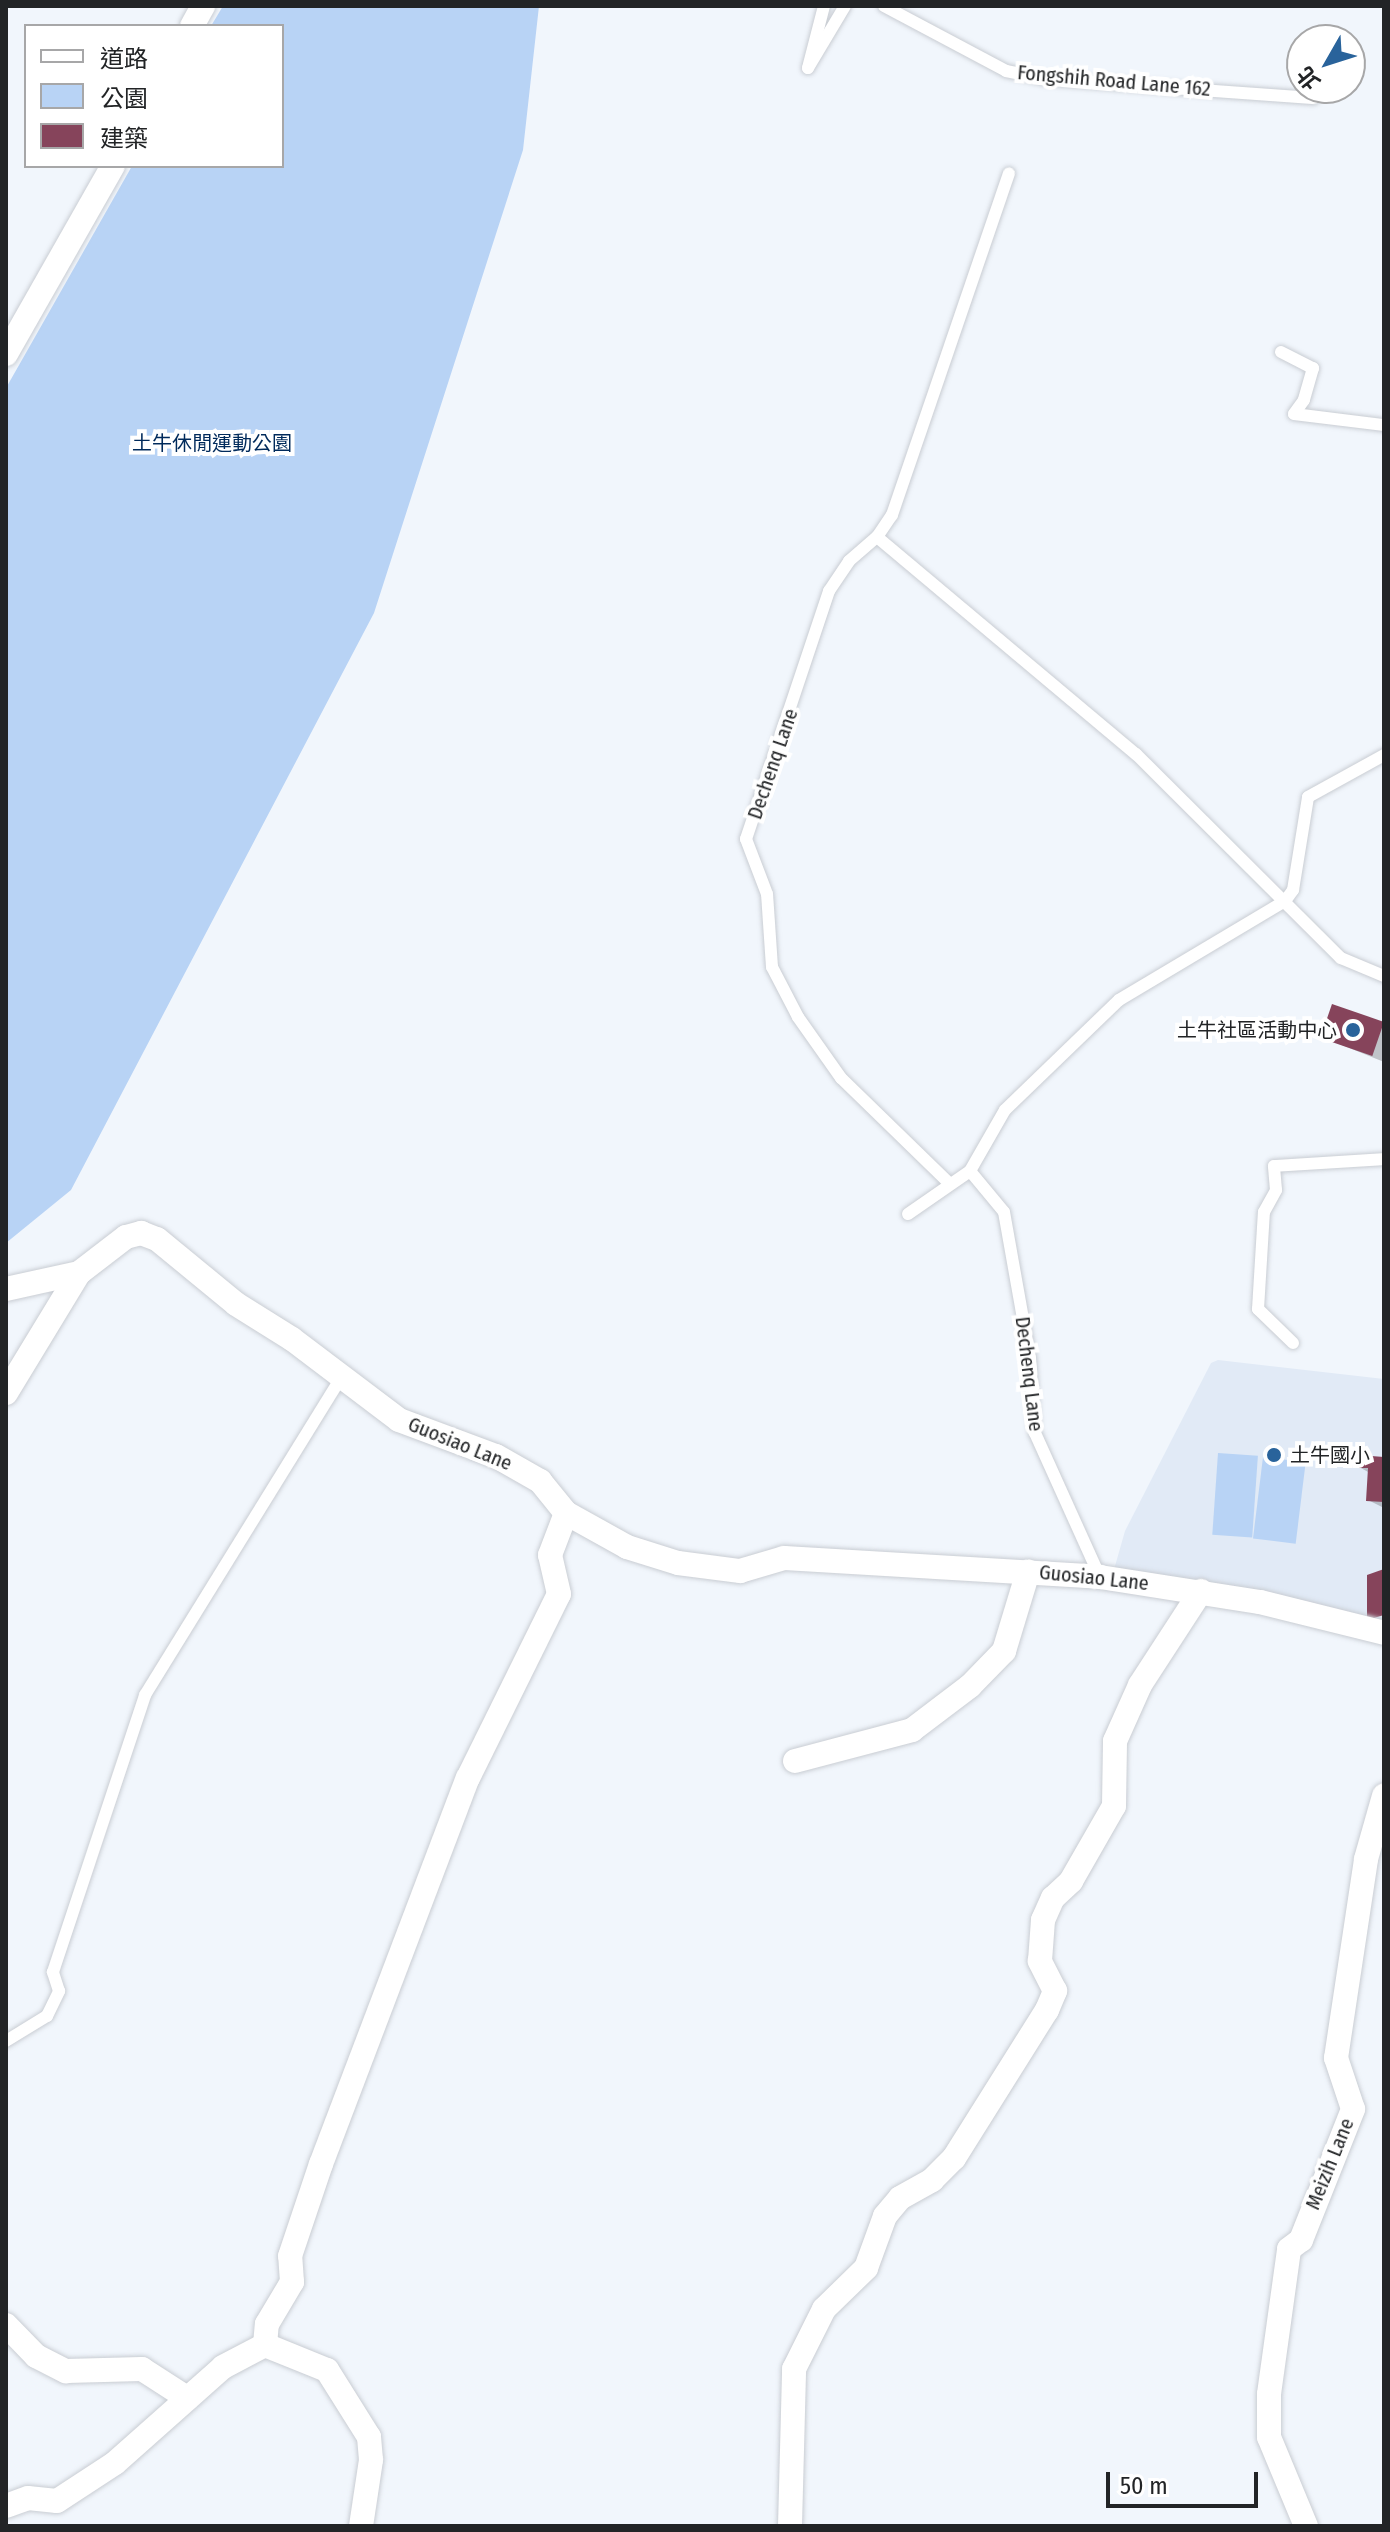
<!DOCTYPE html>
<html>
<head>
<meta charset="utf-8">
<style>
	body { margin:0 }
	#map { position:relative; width:1390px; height:2532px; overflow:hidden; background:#f1f6fc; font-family:"Fira Sans Condensed","Noto Sans TC",sans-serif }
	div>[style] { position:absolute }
	.built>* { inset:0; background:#e1eaf6 }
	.green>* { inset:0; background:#b8d3f5; transform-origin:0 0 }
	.shadow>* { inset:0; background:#0003 }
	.building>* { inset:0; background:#86445b; transform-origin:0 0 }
	.roads { filter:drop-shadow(0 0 2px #c9cdd3) drop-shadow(0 0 2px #c9cdd3) }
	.service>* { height:12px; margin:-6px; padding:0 6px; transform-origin:6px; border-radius:6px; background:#fff }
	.minor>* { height:24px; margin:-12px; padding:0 12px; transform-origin:12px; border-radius:12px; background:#fff }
	.dots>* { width:22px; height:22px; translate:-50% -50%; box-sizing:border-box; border:4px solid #fff; border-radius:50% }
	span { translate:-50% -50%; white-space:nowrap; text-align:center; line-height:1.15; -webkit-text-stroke:8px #fff; paint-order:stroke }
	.street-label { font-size:20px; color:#222426 }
	.park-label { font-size:20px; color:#002a5b }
	.poi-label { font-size:20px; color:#222426 }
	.right { translate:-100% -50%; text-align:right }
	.left { translate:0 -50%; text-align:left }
	.frame { position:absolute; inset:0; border:8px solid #222426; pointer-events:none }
	.legend { position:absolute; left:24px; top:24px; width:260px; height:144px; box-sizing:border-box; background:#fff; border:2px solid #a7a7a8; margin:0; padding:10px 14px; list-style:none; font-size:24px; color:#222426 }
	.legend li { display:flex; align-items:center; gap:16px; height:40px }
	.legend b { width:40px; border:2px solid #a7a7a8 }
	.north { position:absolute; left:1286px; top:24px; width:80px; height:80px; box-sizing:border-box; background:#fff; border:2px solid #a7a7a8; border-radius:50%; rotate:231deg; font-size:22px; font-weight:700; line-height:32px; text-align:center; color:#222426 }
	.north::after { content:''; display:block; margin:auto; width:28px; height:36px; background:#29639b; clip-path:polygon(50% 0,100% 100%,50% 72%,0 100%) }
	.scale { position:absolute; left:1106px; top:2472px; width:152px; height:36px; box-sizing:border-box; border:4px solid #222426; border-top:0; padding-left:10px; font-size:24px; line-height:28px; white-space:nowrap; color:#222426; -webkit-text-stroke:6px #fff; paint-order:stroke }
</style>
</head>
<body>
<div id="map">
	<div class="built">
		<i style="clip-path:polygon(1218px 1360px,1384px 1379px,1384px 1626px,1113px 1573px,1125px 1531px,1211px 1363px)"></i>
	</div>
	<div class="green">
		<i style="clip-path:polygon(223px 6px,539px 6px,523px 150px,374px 613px,71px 1190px,6px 1243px,6px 388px,132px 166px,282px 166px,282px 26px,211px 26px)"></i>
		<i style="left:1218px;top:1453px;width:40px;height:82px;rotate:4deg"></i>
		<i style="left:1263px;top:1457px;width:43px;height:82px;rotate:7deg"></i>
	</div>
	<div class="shadow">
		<i style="clip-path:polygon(1333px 1006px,1384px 1024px,1384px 1062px,1322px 1037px)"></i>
		<i style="clip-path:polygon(1384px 1460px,1384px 1508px,1368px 1500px,1370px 1473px,1359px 1467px)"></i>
	</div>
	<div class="building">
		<i style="left:1332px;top:1004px;width:55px;height:36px;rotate:19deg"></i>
		<i style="clip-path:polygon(1358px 1455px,1384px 1457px,1384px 1502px,1366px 1501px,1368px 1468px,1356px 1468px)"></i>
		<i style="clip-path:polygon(1384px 1569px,1384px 1615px,1367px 1620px,1367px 1575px)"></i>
	</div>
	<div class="roads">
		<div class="service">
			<i style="left:824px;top:6px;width:64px;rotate:104.5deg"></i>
			<i style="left:808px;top:68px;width:72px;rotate:-59.2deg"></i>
			<i style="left:884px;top:6px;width:138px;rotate:28deg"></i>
			<i style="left:1006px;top:71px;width:41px;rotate:11.3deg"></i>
			<i style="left:1046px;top:79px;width:268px;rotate:4.1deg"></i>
			<i style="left:1281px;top:352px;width:36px;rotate:27deg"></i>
			<i style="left:1313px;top:368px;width:33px;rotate:106deg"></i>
			<i style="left:1304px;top:400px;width:17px;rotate:126deg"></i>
			<i style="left:1294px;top:414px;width:91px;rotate:7deg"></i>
			<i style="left:877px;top:537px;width:338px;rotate:40deg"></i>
			<i style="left:1136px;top:754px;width:289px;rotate:44.9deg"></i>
			<i style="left:1341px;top:958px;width:47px;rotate:22.7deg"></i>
			<i style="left:970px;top:1171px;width:53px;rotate:50.3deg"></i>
			<i style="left:1004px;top:1212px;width:148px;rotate:79.9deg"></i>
			<i style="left:1030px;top:1358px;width:75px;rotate:86.2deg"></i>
			<i style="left:1035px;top:1433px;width:158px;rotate:65.7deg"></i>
			<i style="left:950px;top:1184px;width:152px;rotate:-135.8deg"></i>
			<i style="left:841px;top:1078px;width:75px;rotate:-125.2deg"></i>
			<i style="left:798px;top:1017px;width:56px;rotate:-117.5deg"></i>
			<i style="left:772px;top:967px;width:73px;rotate:-93.9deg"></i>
			<i style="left:767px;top:894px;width:59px;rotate:-110.9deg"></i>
			<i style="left:746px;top:839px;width:262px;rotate:-71.5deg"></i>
			<i style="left:829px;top:591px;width:36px;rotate:-56deg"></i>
			<i style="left:849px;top:561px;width:37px;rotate:-41deg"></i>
			<i style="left:877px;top:537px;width:27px;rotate:-56deg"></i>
			<i style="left:892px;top:515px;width:361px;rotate:-71.1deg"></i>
			<i style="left:908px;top:1214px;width:75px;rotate:-34.7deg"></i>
			<i style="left:970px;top:1171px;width:70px;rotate:-60.2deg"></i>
			<i style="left:1005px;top:1110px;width:158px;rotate:-44deg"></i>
			<i style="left:1119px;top:1000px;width:193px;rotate:-30.8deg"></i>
			<i style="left:1285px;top:901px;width:14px;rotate:-54deg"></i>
			<i style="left:1293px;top:890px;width:94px;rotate:-80.8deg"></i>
			<i style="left:1308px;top:797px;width:87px;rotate:-28.9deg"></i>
			<i style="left:1293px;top:1343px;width:49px;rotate:-135.8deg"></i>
			<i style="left:1258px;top:1309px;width:97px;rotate:-86.5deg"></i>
			<i style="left:1264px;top:1212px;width:25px;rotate:-61deg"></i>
			<i style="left:1276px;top:1190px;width:24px;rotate:-95deg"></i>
			<i style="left:1274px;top:1166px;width:110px;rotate:-3.6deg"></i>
			<i style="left:6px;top:2041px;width:48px;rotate:-31.4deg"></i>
			<i style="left:47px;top:2016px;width:28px;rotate:-64deg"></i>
			<i style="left:59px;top:1991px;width:20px;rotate:-108deg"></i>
			<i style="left:53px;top:1972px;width:292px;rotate:-71.6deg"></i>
			<i style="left:145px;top:1695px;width:373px;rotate:-58.3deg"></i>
		</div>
		<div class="minor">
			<i style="left:192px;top:26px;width:23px;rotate:-61deg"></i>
			<i style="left:6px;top:354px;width:216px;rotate:-60.4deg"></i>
			<i style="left:6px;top:1289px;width:75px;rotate:-12.4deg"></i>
			<i style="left:79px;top:1273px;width:59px;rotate:-37.5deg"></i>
			<i style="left:126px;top:1237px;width:16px;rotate:-15deg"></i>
			<i style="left:141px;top:1233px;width:17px;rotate:21deg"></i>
			<i style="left:157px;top:1239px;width:102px;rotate:39.4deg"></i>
			<i style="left:236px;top:1304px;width:66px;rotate:32deg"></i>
			<i style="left:292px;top:1339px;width:134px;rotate:37.1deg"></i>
			<i style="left:399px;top:1420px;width:103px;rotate:20.4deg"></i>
			<i style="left:496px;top:1456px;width:51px;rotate:29.6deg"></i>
			<i style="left:540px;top:1481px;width:41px;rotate:50.9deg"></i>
			<i style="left:566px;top:1513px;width:70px;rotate:29.1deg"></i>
			<i style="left:627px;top:1547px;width:53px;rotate:17.4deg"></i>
			<i style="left:678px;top:1563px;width:63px;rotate:7.4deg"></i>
			<i style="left:740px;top:1571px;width:46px;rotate:-16.5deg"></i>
			<i style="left:784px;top:1558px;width:317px;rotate:3.4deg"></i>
			<i style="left:1100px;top:1577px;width:162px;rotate:8.9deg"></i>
			<i style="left:1260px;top:1602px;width:128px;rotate:14deg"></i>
			<i style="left:6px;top:1393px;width:140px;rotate:-58.7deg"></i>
			<i style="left:795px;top:1761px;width:121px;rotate:-14.8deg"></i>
			<i style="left:912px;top:1730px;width:73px;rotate:-37.2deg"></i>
			<i style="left:970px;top:1686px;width:49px;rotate:-45.8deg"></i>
			<i style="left:1004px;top:1651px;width:83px;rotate:-73.1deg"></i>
			<i style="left:6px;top:2325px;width:43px;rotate:45.9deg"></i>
			<i style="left:36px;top:2356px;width:34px;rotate:27deg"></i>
			<i style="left:66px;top:2371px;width:76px;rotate:-1.5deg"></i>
			<i style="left:142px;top:2369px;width:54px;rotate:32.8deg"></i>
			<i style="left:265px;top:2345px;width:21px;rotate:-85deg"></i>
			<i style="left:267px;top:2324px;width:49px;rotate:-59.2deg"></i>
			<i style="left:292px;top:2282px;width:26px;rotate:-94deg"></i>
			<i style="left:290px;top:2256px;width:97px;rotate:-71.4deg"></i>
			<i style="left:321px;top:2164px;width:413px;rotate:-69.2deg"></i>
			<i style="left:468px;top:1778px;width:205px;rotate:-63.7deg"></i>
			<i style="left:559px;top:1594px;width:40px;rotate:-103deg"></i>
			<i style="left:550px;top:1555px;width:45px;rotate:-69.1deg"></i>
			<i style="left:6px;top:2506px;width:23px;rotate:-20deg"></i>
			<i style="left:28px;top:2498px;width:29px;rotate:6deg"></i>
			<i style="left:57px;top:2501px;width:69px;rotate:-33.2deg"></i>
			<i style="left:115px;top:2463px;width:144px;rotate:-41.6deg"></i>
			<i style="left:223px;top:2367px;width:47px;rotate:-27.6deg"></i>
			<i style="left:265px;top:2345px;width:67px;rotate:22deg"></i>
			<i style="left:327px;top:2370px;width:79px;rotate:57.9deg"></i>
			<i style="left:369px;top:2437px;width:23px;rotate:85deg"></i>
			<i style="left:371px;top:2460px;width:67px;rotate:98.6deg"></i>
			<i style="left:790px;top:2526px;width:157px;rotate:-88.5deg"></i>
			<i style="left:794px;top:2369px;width:67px;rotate:-63.4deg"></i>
			<i style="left:824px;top:2309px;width:59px;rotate:-44.3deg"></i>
			<i style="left:866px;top:2268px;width:55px;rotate:-69.9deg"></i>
			<i style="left:885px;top:2216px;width:23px;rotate:-50deg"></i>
			<i style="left:900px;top:2198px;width:37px;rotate:-29deg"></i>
			<i style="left:932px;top:2180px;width:31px;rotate:-45deg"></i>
			<i style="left:954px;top:2158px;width:175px;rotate:-57.9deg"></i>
			<i style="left:1047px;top:2010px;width:21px;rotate:-67deg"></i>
			<i style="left:1055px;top:1991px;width:34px;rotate:-117deg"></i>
			<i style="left:1040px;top:1961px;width:41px;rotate:-85.8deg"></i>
			<i style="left:1043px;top:1920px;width:24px;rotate:-66deg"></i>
			<i style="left:1053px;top:1898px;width:25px;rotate:-43deg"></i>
			<i style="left:1071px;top:1881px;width:86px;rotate:-60.2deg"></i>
			<i style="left:1114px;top:1806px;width:65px;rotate:-89.1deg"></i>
			<i style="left:1115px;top:1741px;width:61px;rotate:-65.9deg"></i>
			<i style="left:1140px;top:1685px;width:112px;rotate:-57deg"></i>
			<i style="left:1306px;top:2526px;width:96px;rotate:-112.6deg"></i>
			<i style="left:1269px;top:2437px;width:43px;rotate:-90deg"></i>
			<i style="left:1269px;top:2394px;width:146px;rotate:-82.1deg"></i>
			<i style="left:1289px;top:2249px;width:15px;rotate:-37deg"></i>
			<i style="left:1301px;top:2240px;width:141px;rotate:-68.3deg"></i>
			<i style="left:1353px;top:2109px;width:54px;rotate:-108.4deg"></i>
			<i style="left:1336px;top:2058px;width:201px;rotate:-81.4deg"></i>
			<i style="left:1366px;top:1859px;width:66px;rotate:-74.1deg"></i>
		</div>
	</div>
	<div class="dots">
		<i style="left:1353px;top:1030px;background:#29639b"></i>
		<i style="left:1274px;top:1455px;background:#29639b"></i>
	</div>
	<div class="street-label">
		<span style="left:1114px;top:81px;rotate:5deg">Fongshih Road Lane 162</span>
		<span style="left:773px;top:764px;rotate:-71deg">Dechenq Lane</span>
		<span style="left:1029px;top:1374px;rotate:83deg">Dechenq Lane</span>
		<span style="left:460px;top:1444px;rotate:22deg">Guosiao Lane</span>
		<span style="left:1094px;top:1578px;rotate:6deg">Guosiao Lane</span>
		<span style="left:1330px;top:2164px;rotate:-68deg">Meizih Lane</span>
	</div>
	<div class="park-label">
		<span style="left:212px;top:443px">土牛休閒運動公園</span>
	</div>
	<div class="poi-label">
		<span class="right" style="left:1337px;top:1030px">土牛社區活動中心</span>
		<span class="left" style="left:1290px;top:1455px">土牛國小</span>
	</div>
	<div class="frame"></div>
	<ul class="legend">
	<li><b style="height:10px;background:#fff"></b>道路</li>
	<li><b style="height:22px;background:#b8d3f5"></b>公園</li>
	<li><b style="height:22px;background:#86445b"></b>建築</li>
	</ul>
	<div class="north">北</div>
	<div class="scale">50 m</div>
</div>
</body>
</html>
